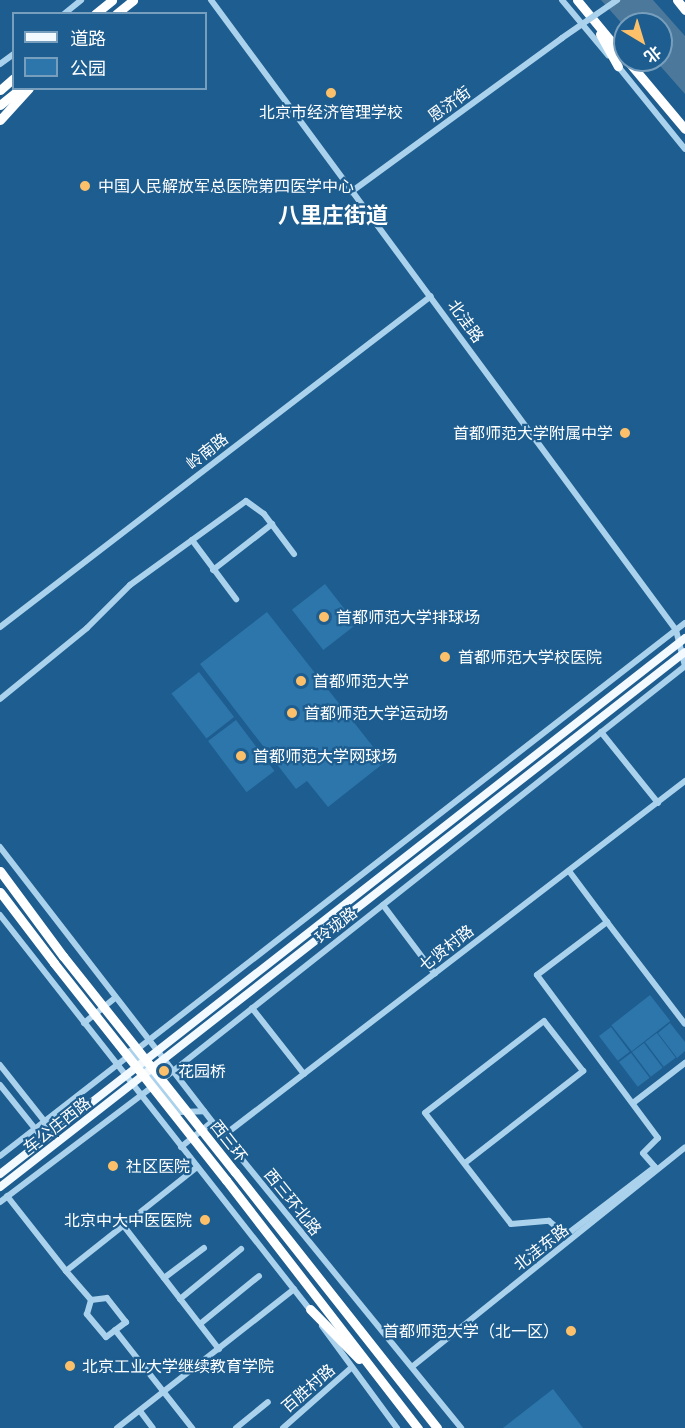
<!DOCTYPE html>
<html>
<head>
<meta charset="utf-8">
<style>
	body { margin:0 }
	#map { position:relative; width:685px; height:1428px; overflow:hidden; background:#1d5d8f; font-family:Barlow,"Noto Sans SC",sans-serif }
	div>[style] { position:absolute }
	.green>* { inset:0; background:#2d76ab; transform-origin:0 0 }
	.water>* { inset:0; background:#4b789b }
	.minor>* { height:6px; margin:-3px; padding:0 3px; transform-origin:3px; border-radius:3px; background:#abd2ed }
	.major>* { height:8px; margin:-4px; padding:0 4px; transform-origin:4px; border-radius:4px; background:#f2f9ff }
	.highway>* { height:9px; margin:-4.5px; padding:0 4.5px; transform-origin:4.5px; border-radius:4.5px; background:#fff }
	.minor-bridge>* { height:6px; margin:-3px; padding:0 3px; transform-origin:3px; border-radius:3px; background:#abd2ed }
	.highway-bridge>* { height:9px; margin:-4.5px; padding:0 4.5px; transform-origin:4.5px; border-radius:4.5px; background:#fff }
	.dots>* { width:16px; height:16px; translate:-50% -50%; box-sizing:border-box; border:3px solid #1d5d8f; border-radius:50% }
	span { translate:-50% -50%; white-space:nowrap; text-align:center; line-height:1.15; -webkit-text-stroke:4.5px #1d5d8f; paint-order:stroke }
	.street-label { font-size:16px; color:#fff }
	.poi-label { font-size:16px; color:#fff }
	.left { translate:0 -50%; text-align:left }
	.right { translate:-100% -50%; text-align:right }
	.district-label { font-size:22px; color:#fff; font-weight:700 }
	.legend { position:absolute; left:12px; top:12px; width:195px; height:78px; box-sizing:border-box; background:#1d5d8f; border:2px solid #779ebc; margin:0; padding:8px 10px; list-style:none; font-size:18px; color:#fff }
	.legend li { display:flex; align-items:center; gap:12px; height:30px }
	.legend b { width:30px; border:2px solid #779ebc }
	.north { position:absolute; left:613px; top:12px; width:60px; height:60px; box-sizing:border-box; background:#1d5d8f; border:2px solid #779ebc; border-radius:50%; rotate:142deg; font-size:16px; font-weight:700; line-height:24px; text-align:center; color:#fff }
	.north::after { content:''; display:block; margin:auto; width:21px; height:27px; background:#fdc06a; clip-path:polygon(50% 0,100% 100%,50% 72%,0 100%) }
</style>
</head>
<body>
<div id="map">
	<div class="green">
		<i style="left:325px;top:584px;width:51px;height:42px;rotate:52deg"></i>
		<i style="clip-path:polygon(267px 612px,385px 762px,328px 807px,307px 781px,296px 789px,200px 664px)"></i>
		<i style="left:199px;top:672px;width:57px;height:35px;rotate:52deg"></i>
		<i style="left:236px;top:720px;width:64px;height:35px;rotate:53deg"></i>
		<i style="left:650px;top:995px;width:33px;height:49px;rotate:52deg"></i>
		<i style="clip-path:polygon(670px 1023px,685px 1042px,685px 1051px,677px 1058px,658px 1033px)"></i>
		<i style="left:611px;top:1027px;width:31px;height:15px;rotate:53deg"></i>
		<i style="left:657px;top:1033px;width:31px;height:15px;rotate:53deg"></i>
		<i style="left:644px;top:1043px;width:31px;height:15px;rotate:53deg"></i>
		<i style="left:631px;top:1053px;width:31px;height:15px;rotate:53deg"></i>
		<i style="clip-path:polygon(553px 1389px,583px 1428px,503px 1428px)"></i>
	</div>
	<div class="water">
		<i style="clip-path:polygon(601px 0,653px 0,685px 36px,685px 94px,655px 60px,661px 60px,661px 24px,625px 27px)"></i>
	</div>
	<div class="minor">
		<i style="left:211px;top:0;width:783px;rotate:53.57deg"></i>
		<i style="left:676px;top:630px;width:37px;rotate:76deg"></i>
		<i style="left:562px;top:0;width:72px;rotate:50.1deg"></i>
		<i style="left:64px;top:14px;width:22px;rotate:-39deg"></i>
		<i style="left:0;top:64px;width:17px;rotate:-36deg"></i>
		<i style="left:617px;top:65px;width:108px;rotate:51deg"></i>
		<i style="left:351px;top:192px;width:261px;rotate:-36.1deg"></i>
		<i style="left:192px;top:540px;width:74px;rotate:53.3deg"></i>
		<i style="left:213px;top:570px;width:75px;rotate:-37.9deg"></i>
		<i style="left:0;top:627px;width:543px;rotate:-37.52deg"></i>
		<i style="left:0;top:699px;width:112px;rotate:-39.2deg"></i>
		<i style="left:87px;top:628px;width:61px;rotate:-45deg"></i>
		<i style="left:130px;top:585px;width:143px;rotate:-35.9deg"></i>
		<i style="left:246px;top:501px;width:22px;rotate:36deg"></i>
		<i style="left:264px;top:514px;width:50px;rotate:53.1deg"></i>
		<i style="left:601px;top:732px;width:91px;rotate:51.2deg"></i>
		<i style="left:0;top:847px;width:365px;rotate:52.3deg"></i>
		<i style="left:223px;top:1136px;width:377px;rotate:50.8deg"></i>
		<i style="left:569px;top:871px;width:64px;rotate:53.3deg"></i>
		<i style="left:383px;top:905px;width:86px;rotate:53deg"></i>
		<i style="left:0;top:915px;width:504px;rotate:51.86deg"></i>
		<i style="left:252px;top:1008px;width:84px;rotate:51.8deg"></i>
		<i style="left:84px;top:1023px;width:40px;rotate:-39deg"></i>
		<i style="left:130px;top:1051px;width:78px;rotate:51.2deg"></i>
		<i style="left:179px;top:1112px;width:25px;rotate:-2deg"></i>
		<i style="left:0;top:1065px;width:85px;rotate:51.7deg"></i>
		<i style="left:0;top:1085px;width:70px;rotate:51.3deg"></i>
		<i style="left:633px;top:1103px;width:66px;rotate:-37.6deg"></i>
		<i style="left:223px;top:1136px;width:583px;rotate:-37.54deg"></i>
		<i style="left:181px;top:1147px;width:40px;rotate:-39deg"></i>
		<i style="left:0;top:1156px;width:868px;rotate:-37.89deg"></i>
		<i style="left:465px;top:1163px;width:150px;rotate:-37.9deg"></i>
		<i style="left:583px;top:1071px;width:63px;rotate:-128deg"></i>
		<i style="left:544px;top:1021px;width:150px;rotate:142.3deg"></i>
		<i style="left:425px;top:1113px;width:140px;rotate:52.2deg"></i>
		<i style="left:511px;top:1224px;width:38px;rotate:-5deg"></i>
		<i style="left:549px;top:1221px;width:22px;rotate:39deg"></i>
		<i style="left:566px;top:1235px;width:112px;rotate:-37.4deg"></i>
		<i style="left:655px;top:1167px;width:18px;rotate:-131deg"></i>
		<i style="left:643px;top:1153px;width:21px;rotate:-45deg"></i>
		<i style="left:658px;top:1138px;width:203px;rotate:-126.6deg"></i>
		<i style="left:537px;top:975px;width:88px;rotate:-37.1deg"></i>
		<i style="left:607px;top:922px;width:128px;rotate:52.6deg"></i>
		<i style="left:7px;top:1196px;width:95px;rotate:51.8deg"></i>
		<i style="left:66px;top:1271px;width:167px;rotate:-38.4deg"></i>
		<i style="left:0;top:1202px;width:217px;rotate:-37.1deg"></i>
		<i style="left:173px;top:1071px;width:653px;rotate:-38.34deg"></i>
		<i style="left:123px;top:1225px;width:157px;rotate:52.3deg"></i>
		<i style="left:66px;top:1271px;width:38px;rotate:49deg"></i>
		<i style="left:164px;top:1278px;width:50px;rotate:-36.9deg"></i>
		<i style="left:107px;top:1298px;width:31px;rotate:52deg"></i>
		<i style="left:126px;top:1322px;width:25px;rotate:143deg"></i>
		<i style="left:106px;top:1337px;width:30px;rotate:-130deg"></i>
		<i style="left:87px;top:1314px;width:15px;rotate:-74deg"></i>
		<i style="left:91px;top:1300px;width:16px;rotate:-7deg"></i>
		<i style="left:180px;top:1299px;width:79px;rotate:-39.3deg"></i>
		<i style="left:200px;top:1324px;width:76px;rotate:-39.1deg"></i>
		<i style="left:322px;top:1326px;width:127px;rotate:53.7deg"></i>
		<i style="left:115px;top:1330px;width:125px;rotate:51.8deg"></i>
		<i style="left:413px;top:1366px;width:349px;rotate:-38.8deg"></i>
		<i style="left:140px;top:1411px;width:21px;rotate:53deg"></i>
		<i style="left:117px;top:1428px;width:225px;rotate:-38.1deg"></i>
		<i style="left:236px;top:1428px;width:41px;rotate:-39.1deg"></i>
		<i style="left:283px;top:1428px;width:91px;rotate:-41.4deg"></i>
	</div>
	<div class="major">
		<i style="left:0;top:1174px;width:870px;rotate:-38.04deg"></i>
		<i style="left:0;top:1187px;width:869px;rotate:-37.99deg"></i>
	</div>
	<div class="highway">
		<i style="left:577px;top:0;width:75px;rotate:50.4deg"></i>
		<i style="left:677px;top:0;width:13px;rotate:51deg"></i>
		<i style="left:95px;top:14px;width:22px;rotate:-39deg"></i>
		<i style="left:116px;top:14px;width:22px;rotate:-39deg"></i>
		<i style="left:600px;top:34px;width:37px;rotate:61deg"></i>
		<i style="left:627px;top:60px;width:90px;rotate:50deg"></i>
		<i style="left:0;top:90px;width:18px;rotate:-41deg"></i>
		<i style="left:0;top:105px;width:27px;rotate:-39deg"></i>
		<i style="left:0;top:120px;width:43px;rotate:-47.8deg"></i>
		<i style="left:0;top:871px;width:106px;rotate:53.5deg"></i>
		<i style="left:0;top:892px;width:89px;rotate:52.7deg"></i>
		<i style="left:235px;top:1172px;width:326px;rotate:51.7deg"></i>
		<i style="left:226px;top:1180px;width:314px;rotate:52.3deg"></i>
		<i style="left:310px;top:1309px;width:70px;rotate:45.6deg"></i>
	</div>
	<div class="minor-bridge">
		<i style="left:562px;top:38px;width:67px;rotate:-34.6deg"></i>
	</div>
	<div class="highway-bridge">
		<i style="left:63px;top:956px;width:276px;rotate:51.5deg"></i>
		<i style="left:54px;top:963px;width:277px;rotate:51.6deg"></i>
	</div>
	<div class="dots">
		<i style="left:331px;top:93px;background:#fdc06a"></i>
		<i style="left:85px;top:186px;background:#fdc06a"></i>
		<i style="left:625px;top:433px;background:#fdc06a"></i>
		<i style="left:324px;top:617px;background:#fdc06a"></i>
		<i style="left:445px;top:657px;background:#fdc06a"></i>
		<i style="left:301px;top:681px;background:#fdc06a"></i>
		<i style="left:292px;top:713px;background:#fdc06a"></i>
		<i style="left:241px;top:756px;background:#fdc06a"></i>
		<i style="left:164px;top:1071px;background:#fdc06a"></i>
		<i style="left:113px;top:1166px;background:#fdc06a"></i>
		<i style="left:205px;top:1220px;background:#fdc06a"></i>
		<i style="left:571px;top:1331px;background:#fdc06a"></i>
		<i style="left:70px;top:1366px;background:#fdc06a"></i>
	</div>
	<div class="street-label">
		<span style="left:449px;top:104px;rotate:-36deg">恩济街</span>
		<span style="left:466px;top:321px;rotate:54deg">北洼路</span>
		<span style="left:207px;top:451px;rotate:-38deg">岭南路</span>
		<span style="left:336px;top:925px;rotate:-38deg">玲珑路</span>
		<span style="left:446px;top:948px;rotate:-38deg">七贤村路</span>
		<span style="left:57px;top:1125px;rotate:-38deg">车公庄西路</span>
		<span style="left:229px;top:1141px;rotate:52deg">西三环</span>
		<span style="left:293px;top:1202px;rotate:51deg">西三环北路</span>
		<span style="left:541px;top:1247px;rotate:-38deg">北洼东路</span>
		<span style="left:308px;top:1388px;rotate:-41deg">百胜村路</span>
	</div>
	<div class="poi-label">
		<span style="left:331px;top:112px">北京市经济管理学校</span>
		<span class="left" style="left:98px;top:186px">中国人民解放军总医院第四医学中心</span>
		<span class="right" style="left:613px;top:433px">首都师范大学附属中学</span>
		<span class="left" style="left:336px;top:617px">首都师范大学排球场</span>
		<span class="left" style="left:458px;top:657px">首都师范大学校医院</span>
		<span class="left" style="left:313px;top:681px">首都师范大学</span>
		<span class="left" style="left:304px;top:713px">首都师范大学运动场</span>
		<span class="left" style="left:253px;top:756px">首都师范大学网球场</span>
		<span class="left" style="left:178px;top:1071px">花园桥</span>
		<span class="left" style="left:126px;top:1166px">社区医院</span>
		<span class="right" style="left:192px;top:1220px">北京中大中医医院</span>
		<span class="right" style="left:559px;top:1331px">首都师范大学（北一区）</span>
		<span class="left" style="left:82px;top:1366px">北京工业大学继续教育学院</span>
	</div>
	<div class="district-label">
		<span style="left:333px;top:215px">八里庄街道</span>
	</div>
	<ul class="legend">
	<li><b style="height:8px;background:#f2f9ff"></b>道路</li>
	<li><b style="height:16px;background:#2d76ab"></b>公园</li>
	</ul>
	<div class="north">北</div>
</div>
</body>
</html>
